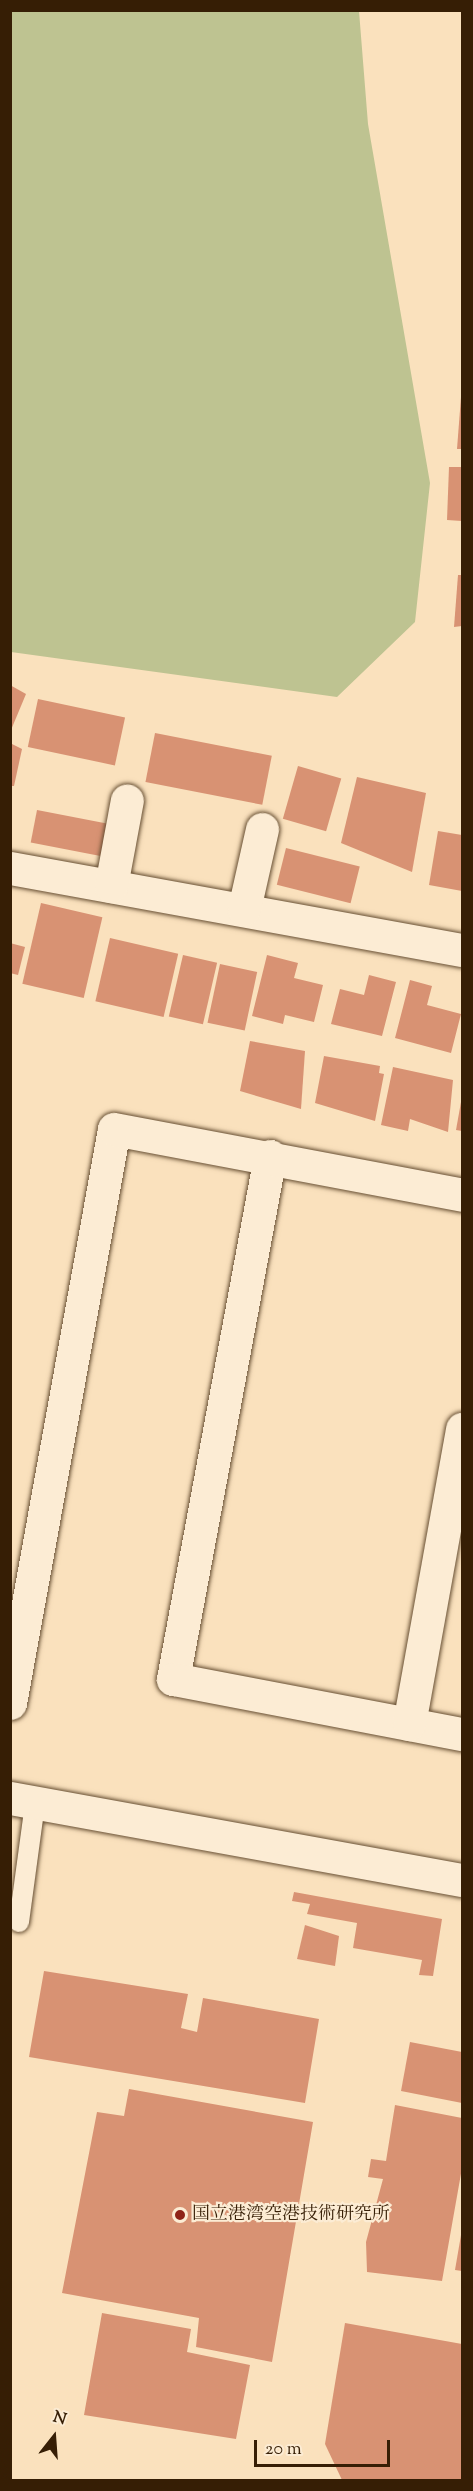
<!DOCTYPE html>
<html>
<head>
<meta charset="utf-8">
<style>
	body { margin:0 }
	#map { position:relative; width:473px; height:2491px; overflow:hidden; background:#fae1bd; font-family:"Sorts Mill Goudy","Noto Serif JP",serif }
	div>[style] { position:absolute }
	.green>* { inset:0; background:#bec391 }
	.building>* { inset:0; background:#d89273; transform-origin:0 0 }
	.roads { filter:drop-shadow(0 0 2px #674f33) drop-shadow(0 0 2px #674f33) }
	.service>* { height:20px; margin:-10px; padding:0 10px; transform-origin:10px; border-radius:10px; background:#fcecd4 }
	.minor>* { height:33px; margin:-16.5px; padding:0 16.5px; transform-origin:16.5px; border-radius:16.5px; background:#fcecd4 }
	.tertiary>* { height:33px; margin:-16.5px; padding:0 16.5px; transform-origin:16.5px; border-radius:16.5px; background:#fcecd4 }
	.dots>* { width:16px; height:16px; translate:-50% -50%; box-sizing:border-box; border:3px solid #fcecd4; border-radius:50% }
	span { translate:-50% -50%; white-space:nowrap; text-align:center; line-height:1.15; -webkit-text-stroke:4.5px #fcecd4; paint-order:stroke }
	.poi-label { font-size:18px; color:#361e05 }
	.left { translate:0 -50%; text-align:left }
	.frame { position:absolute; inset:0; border:12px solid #361e05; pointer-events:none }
	.north { position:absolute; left:24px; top:2407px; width:60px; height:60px; -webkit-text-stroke:4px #fcecd4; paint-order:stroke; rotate:17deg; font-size:16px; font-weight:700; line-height:24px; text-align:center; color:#361e05 }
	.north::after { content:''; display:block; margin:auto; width:21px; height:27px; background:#361e05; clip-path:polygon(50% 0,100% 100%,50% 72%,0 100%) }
	.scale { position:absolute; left:254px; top:2440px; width:136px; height:27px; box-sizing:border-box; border:3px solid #361e05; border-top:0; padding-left:8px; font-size:18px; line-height:21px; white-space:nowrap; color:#361e05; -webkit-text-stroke:4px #fcecd4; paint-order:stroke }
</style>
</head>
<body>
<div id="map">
	<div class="green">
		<i style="clip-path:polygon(11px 10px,359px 11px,368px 124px,430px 483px,415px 622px,337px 697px,11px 652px)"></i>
	</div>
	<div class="building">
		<i style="clip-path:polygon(462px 384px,462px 449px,457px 449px)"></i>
		<i style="clip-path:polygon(449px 467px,462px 467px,462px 521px,447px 520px)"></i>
		<i style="clip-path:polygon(458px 575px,462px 575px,462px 626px,454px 627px)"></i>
		<i style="clip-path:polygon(10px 685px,26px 694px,11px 730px,10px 730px)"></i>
		<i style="left:38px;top:699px;width:89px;height:49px;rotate:12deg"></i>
		<i style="left:155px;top:733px;width:119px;height:50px;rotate:11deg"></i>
		<i style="clip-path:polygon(10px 743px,22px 749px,14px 786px,10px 786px)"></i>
		<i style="left:298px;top:766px;width:45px;height:55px;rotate:16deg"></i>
		<i style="clip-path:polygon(357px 777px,426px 793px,412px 872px,341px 843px)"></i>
		<i style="left:37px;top:810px;width:71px;height:33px;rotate:11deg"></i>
		<i style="clip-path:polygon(438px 831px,462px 835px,462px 891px,429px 885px)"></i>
		<i style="left:286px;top:848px;width:76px;height:38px;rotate:14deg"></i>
		<i style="left:41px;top:903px;width:63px;height:83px;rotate:13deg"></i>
		<i style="left:110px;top:938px;width:70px;height:65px;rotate:13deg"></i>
		<i style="clip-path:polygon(10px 943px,25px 947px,18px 975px,10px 973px)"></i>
		<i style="left:183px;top:955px;width:35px;height:63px;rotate:13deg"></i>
		<i style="clip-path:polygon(267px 955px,298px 963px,294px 978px,323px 985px,314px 1022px,285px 1015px,283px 1024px,252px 1016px)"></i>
		<i style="left:220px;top:964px;width:38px;height:60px;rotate:12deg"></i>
		<i style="clip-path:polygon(369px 975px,396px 982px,382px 1036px,331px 1024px,340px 989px,364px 995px)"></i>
		<i style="clip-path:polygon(410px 980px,432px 986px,427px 1005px,461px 1014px,451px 1053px,395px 1038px)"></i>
		<i style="clip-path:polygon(250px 1041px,305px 1051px,301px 1109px,240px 1091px)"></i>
		<i style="clip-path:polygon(324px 1056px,380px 1066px,379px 1073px,384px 1074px,375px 1121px,315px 1103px)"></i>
		<i style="clip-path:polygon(393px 1067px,453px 1080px,448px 1132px,410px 1119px,408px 1131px,381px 1125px)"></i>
		<i style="clip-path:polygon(461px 1102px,462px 1102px,462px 1131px,456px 1130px)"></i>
		<i style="clip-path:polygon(294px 1892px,442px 1919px,433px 1976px,419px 1975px,422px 1960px,353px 1948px,357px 1923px,307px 1914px,310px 1904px,292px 1901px)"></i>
		<i style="clip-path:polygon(305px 1925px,339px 1936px,335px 1966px,297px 1959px)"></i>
		<i style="clip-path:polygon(44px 1971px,188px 1994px,181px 2028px,197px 2032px,203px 1998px,319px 2019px,305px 2103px,29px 2057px)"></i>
		<i style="clip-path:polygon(410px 2042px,462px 2052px,462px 2103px,401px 2091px)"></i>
		<i style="clip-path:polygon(129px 2089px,313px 2122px,272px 2362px,196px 2347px,199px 2318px,62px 2293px,97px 2112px,124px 2116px)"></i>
		<i style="clip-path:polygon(395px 2105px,462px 2118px,462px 2168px,442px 2281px,367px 2272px,366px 2242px,383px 2179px,368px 2177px,371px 2159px,386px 2161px)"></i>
		<i style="clip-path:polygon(461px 2235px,462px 2235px,462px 2271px,455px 2270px)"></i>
		<i style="clip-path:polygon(102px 2313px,191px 2329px,187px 2352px,250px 2365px,236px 2439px,84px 2415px)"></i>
		<i style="clip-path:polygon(345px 2323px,462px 2344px,462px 2480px,342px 2480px,325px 2444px)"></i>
	</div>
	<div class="roads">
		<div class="service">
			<i style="left:19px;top:1922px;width:120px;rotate:-82.3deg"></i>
		</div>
		<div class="minor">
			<i style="left:10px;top:868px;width:459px;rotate:10.3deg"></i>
			<i style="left:111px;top:886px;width:87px;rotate:-79.5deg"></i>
			<i style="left:244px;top:909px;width:82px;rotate:-77.3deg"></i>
			<i style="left:270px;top:1156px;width:532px;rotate:100.51deg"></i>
			<i style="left:173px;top:1679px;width:294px;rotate:10.8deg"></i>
			<i style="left:10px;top:1703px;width:583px;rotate:-79.73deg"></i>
			<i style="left:114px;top:1129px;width:354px;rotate:10.7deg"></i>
			<i style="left:409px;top:1724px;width:300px;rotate:-79.8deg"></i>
		</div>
		<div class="tertiary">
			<i style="left:10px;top:1798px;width:459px;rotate:10.3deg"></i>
		</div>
	</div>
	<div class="dots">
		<i style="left:180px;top:2215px;background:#8f2418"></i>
	</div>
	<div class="poi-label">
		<span class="left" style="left:192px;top:2215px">国立港湾空港技術研究所</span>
	</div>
	<div class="frame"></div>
	<div class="north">N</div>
	<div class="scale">20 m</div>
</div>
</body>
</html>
